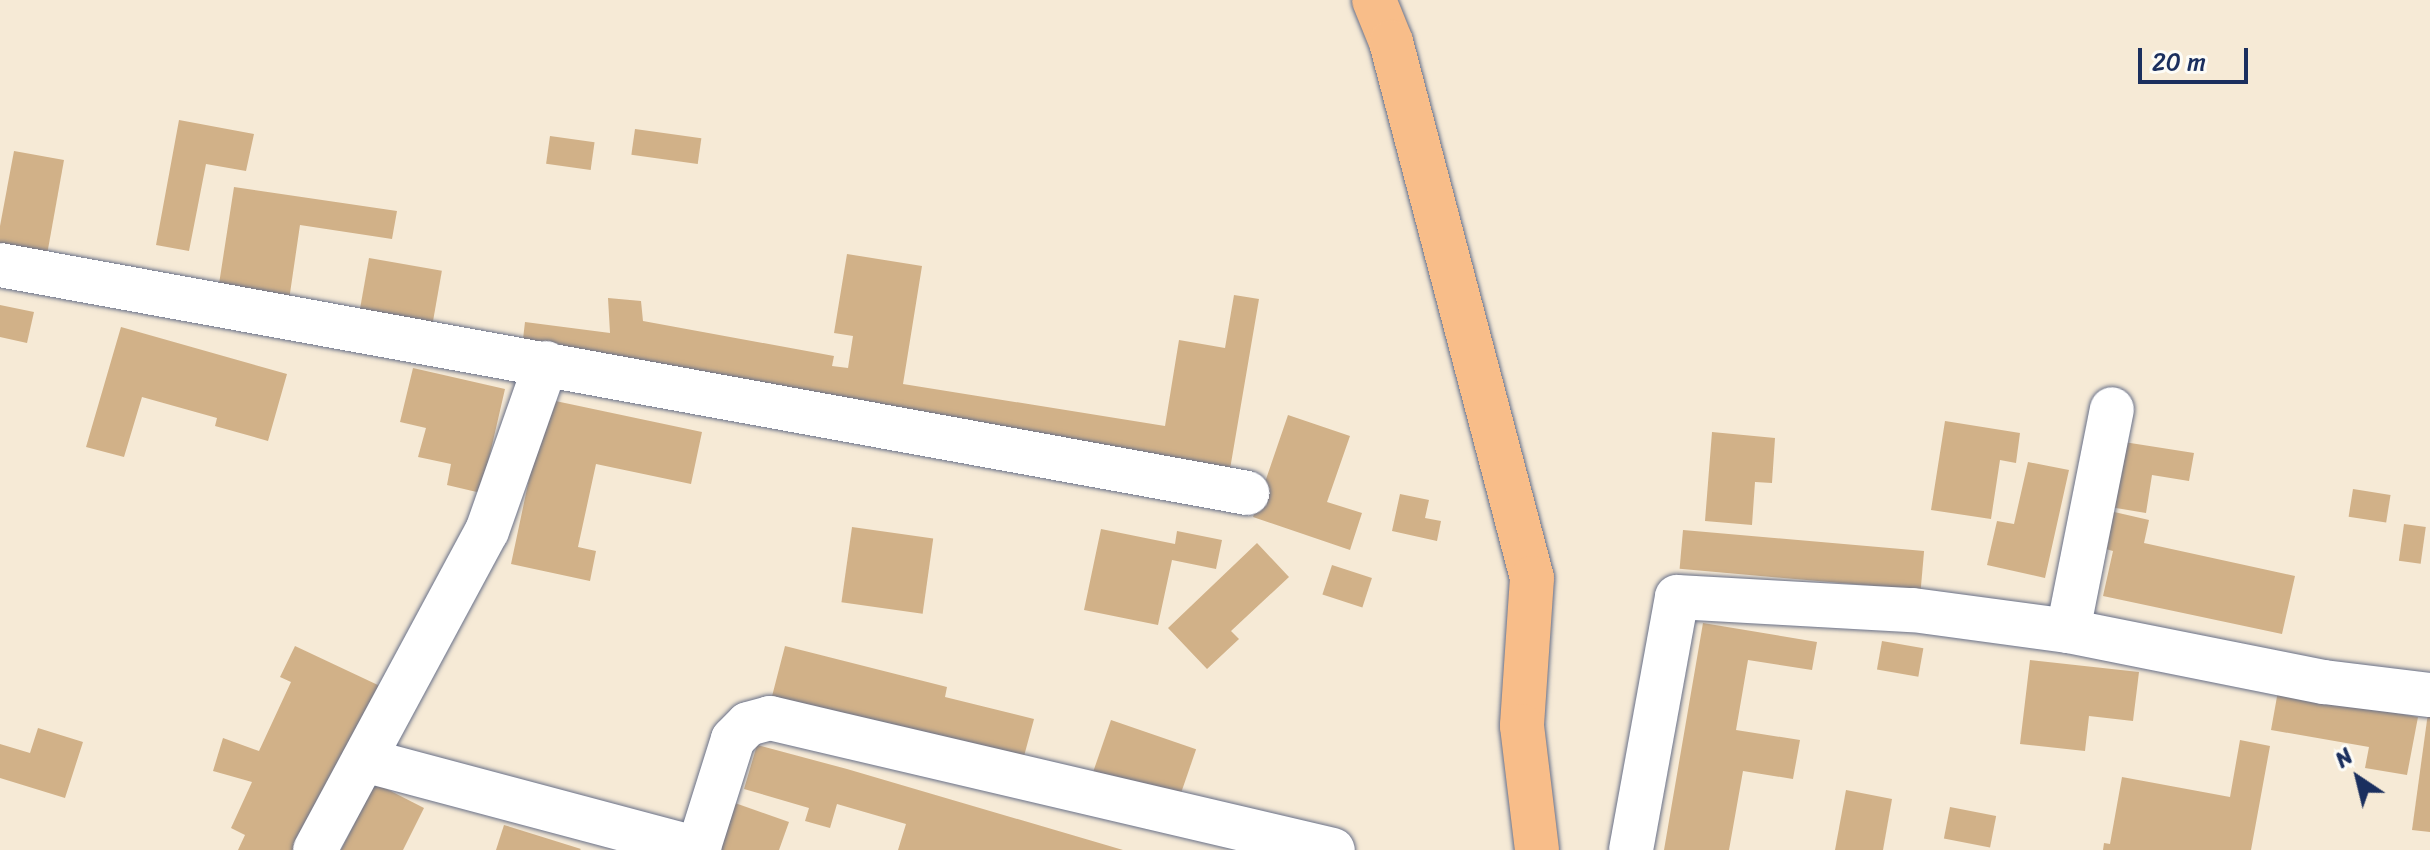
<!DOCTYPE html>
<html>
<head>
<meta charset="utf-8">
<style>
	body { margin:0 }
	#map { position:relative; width:2430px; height:850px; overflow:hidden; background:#f6ead6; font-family:Sriracha,sans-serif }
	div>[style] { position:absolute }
	.building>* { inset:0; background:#d1b188; transform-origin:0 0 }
	.roads { filter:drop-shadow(0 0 2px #687088) drop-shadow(0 0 2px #687088) }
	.minor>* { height:44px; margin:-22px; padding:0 22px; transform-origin:22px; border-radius:22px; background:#fff }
	.major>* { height:44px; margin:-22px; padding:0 22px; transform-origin:22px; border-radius:22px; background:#f8bd89 }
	span { translate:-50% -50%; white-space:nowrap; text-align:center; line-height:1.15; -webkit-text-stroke:8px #fdfcf7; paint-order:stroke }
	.north { position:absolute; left:2318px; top:738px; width:80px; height:80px; -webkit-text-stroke:6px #fdfcf7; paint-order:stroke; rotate:325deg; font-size:22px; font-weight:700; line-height:32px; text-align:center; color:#1b2f5e }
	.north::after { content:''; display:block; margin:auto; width:28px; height:36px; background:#1b2f5e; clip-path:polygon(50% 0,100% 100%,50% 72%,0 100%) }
	.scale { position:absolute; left:2138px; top:48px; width:110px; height:36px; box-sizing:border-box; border:4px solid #1b2f5e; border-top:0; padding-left:10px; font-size:24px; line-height:28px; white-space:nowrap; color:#1b2f5e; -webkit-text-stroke:6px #fdfcf7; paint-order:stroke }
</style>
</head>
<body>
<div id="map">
	<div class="building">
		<i style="clip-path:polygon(179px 120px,254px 134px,246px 171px,206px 164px,189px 251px,156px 245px)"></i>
		<i style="left:635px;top:129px;width:67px;height:26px;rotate:8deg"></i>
		<i style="left:550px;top:136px;width:45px;height:28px;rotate:8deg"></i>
		<i style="clip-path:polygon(14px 151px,64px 160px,45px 266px,0 258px,0 226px)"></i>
		<i style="clip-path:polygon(234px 187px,397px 211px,392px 239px,300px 225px,288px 307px,217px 297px)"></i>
		<i style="clip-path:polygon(847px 254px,922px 266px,903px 384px,1165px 426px,1179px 340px,1225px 348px,1234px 295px,1259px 299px,1229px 475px,521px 356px,525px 322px,610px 333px,608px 298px,641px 301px,643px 321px,834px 356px,832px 366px,848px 368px,853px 336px,834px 333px)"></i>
		<i style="left:369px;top:258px;width:74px;height:60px;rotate:10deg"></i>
		<i style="clip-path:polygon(0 305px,34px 312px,27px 343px,0 337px)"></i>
		<i style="clip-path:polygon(121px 327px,287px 374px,268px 441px,215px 426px,217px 418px,142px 397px,124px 457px,86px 447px)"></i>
		<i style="clip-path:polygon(413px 368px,505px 389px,481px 493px,447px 485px,451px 464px,418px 457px,426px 428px,400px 422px)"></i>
		<i style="clip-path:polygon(546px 399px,702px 432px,691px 484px,596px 464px,578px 547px,596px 551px,590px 581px,511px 564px)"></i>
		<i style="clip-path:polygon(1288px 415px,1350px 436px,1327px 502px,1362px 513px,1350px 550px,1253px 517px)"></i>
		<i style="clip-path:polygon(1945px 421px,2020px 433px,2016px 463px,2000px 460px,1991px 519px,1931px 510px)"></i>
		<i style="clip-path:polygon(1712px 432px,1775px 438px,1772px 483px,1755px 482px,1752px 525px,1705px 521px)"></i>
		<i style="clip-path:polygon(2124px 442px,2194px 453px,2189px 481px,2152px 475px,2146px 513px,2110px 507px)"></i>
		<i style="clip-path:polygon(2028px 462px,2069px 470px,2045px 578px,1987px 565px,1997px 521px,2014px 524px)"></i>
		<i style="left:2353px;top:489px;width:38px;height:28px;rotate:9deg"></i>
		<i style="clip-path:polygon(1400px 494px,1429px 500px,1425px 518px,1441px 521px,1437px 541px,1392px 531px)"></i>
		<i style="clip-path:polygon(2110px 511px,2149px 520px,2144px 543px,2295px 576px,2282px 634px,2103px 596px,2113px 551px,2102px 548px)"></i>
		<i style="left:2404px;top:524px;width:22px;height:37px;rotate:8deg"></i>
		<i style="left:852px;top:527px;width:82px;height:76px;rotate:8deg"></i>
		<i style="clip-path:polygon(1101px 529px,1175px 544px,1177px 531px,1222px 540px,1216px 569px,1172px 560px,1158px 625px,1084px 610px)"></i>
		<i style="left:1683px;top:530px;width:242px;height:39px;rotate:5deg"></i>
		<i style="clip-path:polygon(1257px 543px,1289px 577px,1231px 631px,1239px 639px,1207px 669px,1168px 628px)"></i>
		<i style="left:1332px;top:565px;width:42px;height:31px;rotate:18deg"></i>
		<i style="clip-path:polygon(1703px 623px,1817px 642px,1812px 670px,1748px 660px,1736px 730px,1800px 740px,1793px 779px,1743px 771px,1729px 850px,1664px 850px)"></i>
		<i style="left:1882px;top:641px;width:42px;height:29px;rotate:10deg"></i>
		<i style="clip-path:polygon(295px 646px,380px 686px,303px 850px,238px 850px,245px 835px,231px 828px,252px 782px,213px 771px,223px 738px,259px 751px,291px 682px,280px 677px)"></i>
		<i style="clip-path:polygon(785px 646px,947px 687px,945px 697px,1034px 719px,1023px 760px,770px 704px)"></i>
		<i style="clip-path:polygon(2030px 660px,2139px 672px,2133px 721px,2089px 716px,2085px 751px,2020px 744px)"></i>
		<i style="clip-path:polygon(2278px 691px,2418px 717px,2407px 775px,2365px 768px,2369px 747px,2271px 730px)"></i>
		<i style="clip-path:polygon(2428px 713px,2430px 713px,2430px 832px,2412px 830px)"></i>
		<i style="left:1111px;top:720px;width:90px;height:55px;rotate:19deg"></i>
		<i style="clip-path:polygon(38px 728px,83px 742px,65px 798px,0 778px,0 744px,30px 753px)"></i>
		<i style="clip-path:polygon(2240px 740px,2270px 746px,2251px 850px,2103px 850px,2104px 843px,2110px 844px,2122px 777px,2230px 797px)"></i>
		<i style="clip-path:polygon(757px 745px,847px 769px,1123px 850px,898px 850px,906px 824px,837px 804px,830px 828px,805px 821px,809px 808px,744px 789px)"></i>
		<i style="clip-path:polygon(375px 783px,424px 808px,403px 850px,341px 850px)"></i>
		<i style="clip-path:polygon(1846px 790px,1892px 799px,1883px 850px,1835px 850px)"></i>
		<i style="clip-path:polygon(735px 803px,789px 822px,779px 850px,719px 850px)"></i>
		<i style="left:1950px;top:807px;width:47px;height:32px;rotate:11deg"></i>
		<i style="clip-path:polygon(504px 825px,581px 849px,580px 850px,496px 850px)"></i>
	</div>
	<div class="roads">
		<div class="minor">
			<i style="left:0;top:265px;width:1268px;rotate:10.36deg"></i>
			<i style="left:2068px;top:631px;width:261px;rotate:11.3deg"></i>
			<i style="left:2324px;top:682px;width:107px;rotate:7deg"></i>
			<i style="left:364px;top:760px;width:347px;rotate:14.9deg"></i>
			<i style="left:315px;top:850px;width:362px;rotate:-61.7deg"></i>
			<i style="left:487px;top:531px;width:178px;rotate:-70.6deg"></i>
			<i style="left:698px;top:850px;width:116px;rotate:-72.5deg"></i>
			<i style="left:733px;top:739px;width:21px;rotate:-45deg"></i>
			<i style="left:748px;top:724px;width:23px;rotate:-15deg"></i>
			<i style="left:770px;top:718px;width:578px;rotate:13.2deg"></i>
			<i style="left:1631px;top:850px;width:257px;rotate:-79.7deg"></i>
			<i style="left:1677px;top:597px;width:236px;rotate:3.2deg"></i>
			<i style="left:1913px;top:610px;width:156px;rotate:7.7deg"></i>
			<i style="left:2068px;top:631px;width:226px;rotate:-78.8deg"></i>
		</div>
		<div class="major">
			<i style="left:1374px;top:0;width:45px;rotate:68deg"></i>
			<i style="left:1391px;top:42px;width:554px;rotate:75.26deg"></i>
			<i style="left:1532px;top:578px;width:148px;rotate:93.9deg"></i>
			<i style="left:1522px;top:726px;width:125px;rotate:83.1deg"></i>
		</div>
	</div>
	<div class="north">N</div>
	<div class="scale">20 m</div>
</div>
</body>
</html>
